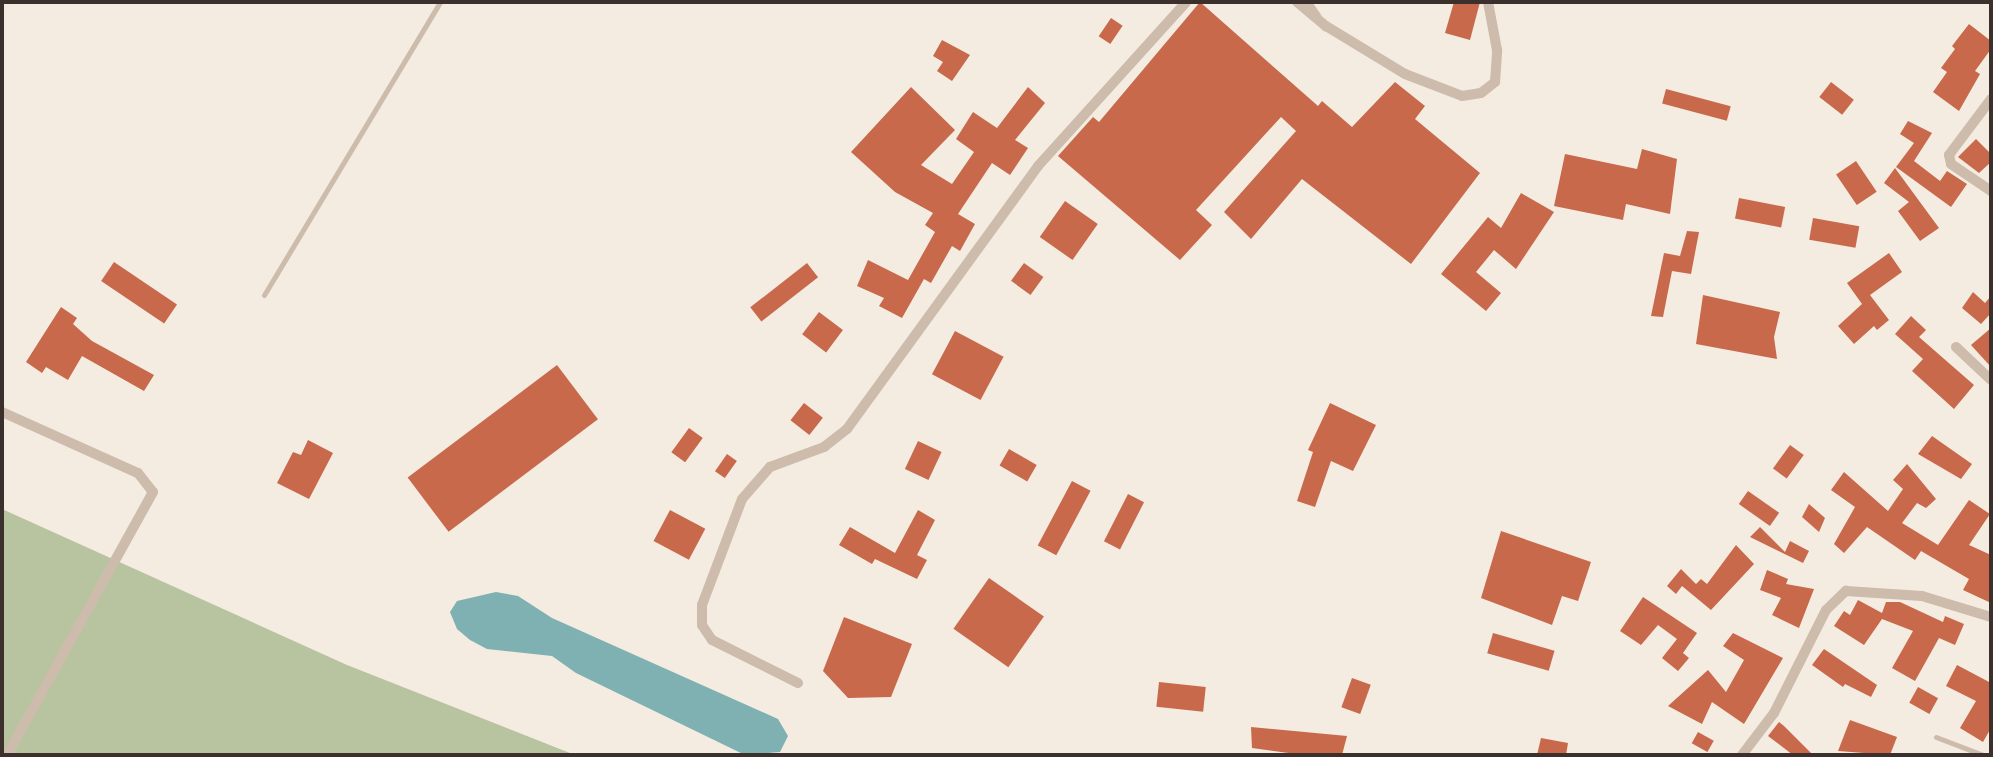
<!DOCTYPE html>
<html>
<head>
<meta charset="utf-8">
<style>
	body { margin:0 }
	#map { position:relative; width:1993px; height:757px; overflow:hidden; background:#f4ebe1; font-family:"Exo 2",sans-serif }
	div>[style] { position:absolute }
	.green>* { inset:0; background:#b8c4a0 }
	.water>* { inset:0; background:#7fb0b2 }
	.building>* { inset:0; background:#c8694b; transform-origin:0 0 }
	.service>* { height:5px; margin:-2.5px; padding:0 2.5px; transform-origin:2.5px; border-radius:2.5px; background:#cdbbac }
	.minor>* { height:10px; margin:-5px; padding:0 5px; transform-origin:5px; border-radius:5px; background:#cdbbac }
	span { translate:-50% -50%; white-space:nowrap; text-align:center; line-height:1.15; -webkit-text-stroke:7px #fbf5ee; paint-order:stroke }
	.frame { position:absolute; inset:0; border:4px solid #3b302b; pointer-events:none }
</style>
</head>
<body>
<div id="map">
	<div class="green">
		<i style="clip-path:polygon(2px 509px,347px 665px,575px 755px,2px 755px)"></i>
	</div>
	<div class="water">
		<i style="clip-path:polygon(496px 592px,518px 596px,552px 618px,778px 719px,788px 736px,780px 752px,745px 755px,576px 673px,552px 656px,487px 649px,470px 640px,457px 629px,450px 612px,457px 601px)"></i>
	</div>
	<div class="building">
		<i style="clip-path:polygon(1200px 2px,1318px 106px,1322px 101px,1352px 127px,1395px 82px,1425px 106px,1415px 119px,1480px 173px,1411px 264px,1302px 179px,1251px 239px,1224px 212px,1296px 131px,1281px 117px,1196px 210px,1212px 225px,1180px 260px,1058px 156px,1093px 117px,1099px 122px)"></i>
		<i style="clip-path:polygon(1454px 2px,1480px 2px,1470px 40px,1445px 33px)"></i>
		<i style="left:1111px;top:18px;width:14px;height:22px;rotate:34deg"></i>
		<i style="clip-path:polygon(1969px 24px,1991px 41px,1991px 49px,1975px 71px,1980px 74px,1959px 111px,1933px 92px,1947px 72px,1941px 68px,1955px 49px,1952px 46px)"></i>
		<i style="clip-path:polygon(942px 40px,970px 55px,952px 81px,937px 71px,943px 62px,933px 56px)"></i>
		<i style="left:1831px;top:82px;width:29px;height:19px;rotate:38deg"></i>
		<i style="clip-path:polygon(911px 87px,955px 130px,921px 165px,952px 184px,974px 152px,956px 139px,973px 112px,997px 128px,1028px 87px,1045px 103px,1015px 140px,1028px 148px,1010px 175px,992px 163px,958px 214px,975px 224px,960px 251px,952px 246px,931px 283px,924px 279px,902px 318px,879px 306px,884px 298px,857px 286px,868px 260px,908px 280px,935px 232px,925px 225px,933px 213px,895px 192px,851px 152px)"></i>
		<i style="left:1666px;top:89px;width:67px;height:15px;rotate:15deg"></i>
		<i style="clip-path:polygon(1908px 121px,1932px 133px,1914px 161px,1940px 181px,1947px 171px,1967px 184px,1951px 207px,1896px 167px,1914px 143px,1900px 134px)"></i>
		<i style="clip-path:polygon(1976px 139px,1991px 154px,1991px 162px,1979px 173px,1958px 157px)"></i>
		<i style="clip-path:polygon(1642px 149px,1677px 159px,1670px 214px,1626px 204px,1623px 220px,1554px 206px,1565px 154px,1637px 169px)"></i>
		<i style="left:1856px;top:161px;width:37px;height:24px;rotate:56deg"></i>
		<i style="clip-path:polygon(1895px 168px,1939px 228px,1920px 241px,1898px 211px,1909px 202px,1884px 183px)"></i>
		<i style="clip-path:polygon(1521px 193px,1554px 212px,1516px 269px,1494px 250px,1476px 272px,1501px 293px,1486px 311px,1441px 274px,1488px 217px,1501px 228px)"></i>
		<i style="left:1739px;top:198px;width:47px;height:21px;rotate:11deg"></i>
		<i style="left:1065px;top:201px;width:40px;height:44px;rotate:35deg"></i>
		<i style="left:1813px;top:218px;width:47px;height:22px;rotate:10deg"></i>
		<i style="clip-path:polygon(1687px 231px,1699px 232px,1691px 274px,1672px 271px,1663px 317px,1651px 316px,1664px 253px,1680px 256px)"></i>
		<i style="clip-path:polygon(1889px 253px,1902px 272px,1870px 295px,1889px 320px,1877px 330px,1874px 326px,1854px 344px,1838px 326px,1862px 304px,1847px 283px)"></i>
		<i style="left:114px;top:262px;width:76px;height:23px;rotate:34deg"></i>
		<i style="left:807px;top:263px;width:18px;height:72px;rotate:52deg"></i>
		<i style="left:1024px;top:263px;width:24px;height:22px;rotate:36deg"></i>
		<i style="clip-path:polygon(1973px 292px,1985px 303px,1991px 296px,1991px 313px,1981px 324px,1962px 308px)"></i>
		<i style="clip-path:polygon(1703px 295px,1780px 312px,1774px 337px,1777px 359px,1696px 344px)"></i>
		<i style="clip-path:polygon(61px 307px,77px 318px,73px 324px,92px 341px,154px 375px,144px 391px,82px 356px,68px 380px,46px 367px,42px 373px,26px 362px)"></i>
		<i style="left:819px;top:312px;width:30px;height:28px;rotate:37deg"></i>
		<i style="clip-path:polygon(1911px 316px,1926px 330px,1919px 337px,1974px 385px,1954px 409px,1912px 371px,1923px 359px,1895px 334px)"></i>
		<i style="clip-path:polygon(1991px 328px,1991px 367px,1971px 345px)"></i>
		<i style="left:955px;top:331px;width:55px;height:49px;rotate:28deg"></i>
		<i style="left:557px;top:365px;width:68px;height:187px;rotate:53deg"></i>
		<i style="left:804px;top:403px;width:24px;height:22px;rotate:38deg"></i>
		<i style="clip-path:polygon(1330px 403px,1376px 425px,1353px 471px,1331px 461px,1315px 507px,1297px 501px,1313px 452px,1308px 450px)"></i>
		<i style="left:689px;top:428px;width:17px;height:30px;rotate:36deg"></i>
		<i style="clip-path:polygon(1932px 436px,1972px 464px,1961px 479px,1918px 454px)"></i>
		<i style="clip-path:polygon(308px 440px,333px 453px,309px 499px,277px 483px,293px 452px,301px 455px)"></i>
		<i style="left:918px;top:441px;width:26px;height:31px;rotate:25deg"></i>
		<i style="left:1790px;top:445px;width:17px;height:29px;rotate:36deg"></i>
		<i style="left:1009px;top:449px;width:32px;height:19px;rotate:30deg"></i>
		<i style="left:727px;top:454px;width:12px;height:21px;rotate:35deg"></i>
		<i style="clip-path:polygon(1907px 464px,1936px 499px,1926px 508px,1917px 503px,1902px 523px,1938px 545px,1969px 500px,1990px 514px,1969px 545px,1991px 555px,1991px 603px,1963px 590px,1969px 579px,1921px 551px,1915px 560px,1867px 527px,1844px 553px,1834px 544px,1855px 507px,1831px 490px,1844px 472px,1888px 511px,1903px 489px,1893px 480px)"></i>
		<i style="left:1072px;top:481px;width:21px;height:73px;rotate:28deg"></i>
		<i style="left:1748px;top:491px;width:38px;height:16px;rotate:35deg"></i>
		<i style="left:1128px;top:494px;width:18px;height:53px;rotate:27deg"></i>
		<i style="clip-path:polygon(1809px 504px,1825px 518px,1819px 532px,1802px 517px)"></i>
		<i style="left:670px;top:510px;width:40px;height:35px;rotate:28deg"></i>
		<i style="clip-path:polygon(918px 510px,935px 520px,917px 555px,927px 560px,917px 579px,875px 559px,872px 564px,839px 545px,850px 527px,895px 553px)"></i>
		<i style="clip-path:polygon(1760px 527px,1785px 552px,1790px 541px,1809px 551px,1803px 563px,1750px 537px)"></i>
		<i style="clip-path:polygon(1501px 531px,1591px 562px,1578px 601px,1562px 596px,1552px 625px,1481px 598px)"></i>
		<i style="clip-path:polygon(1736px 545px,1754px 564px,1711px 610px,1682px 586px,1676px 594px,1667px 586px,1681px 569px,1696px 584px,1701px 579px,1707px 584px)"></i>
		<i style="clip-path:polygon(1767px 570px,1788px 579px,1786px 584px,1814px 589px,1799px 628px,1772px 615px,1781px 598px,1760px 590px)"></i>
		<i style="left:989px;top:578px;width:67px;height:62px;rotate:35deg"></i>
		<i style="clip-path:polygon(1643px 597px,1697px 633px,1683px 653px,1689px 658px,1678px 671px,1662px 658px,1677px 639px,1658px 625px,1641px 645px,1620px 631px)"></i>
		<i style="clip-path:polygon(1858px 600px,1882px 613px,1886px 602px,1900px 602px,1943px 622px,1945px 616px,1964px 624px,1955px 645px,1939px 638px,1915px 681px,1892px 668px,1913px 631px,1882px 619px,1864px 645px,1834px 626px,1844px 611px,1850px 615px)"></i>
		<i style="clip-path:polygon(844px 617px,912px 644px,891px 697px,848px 698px,823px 671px)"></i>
		<i style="left:1493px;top:633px;width:64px;height:21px;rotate:16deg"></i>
		<i style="clip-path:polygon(1733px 633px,1783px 658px,1744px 724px,1712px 702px,1702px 724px,1668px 706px,1708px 670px,1726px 692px,1744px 660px,1723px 646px)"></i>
		<i style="clip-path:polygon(1824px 649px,1877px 685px,1871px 697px,1845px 684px,1843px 687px,1812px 665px)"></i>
		<i style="clip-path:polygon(1957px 665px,1991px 683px,1991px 728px,1983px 742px,1960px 728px,1976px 701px,1946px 686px)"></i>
		<i style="left:1352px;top:678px;width:20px;height:31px;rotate:20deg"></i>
		<i style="left:1159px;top:682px;width:47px;height:25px;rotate:6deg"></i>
		<i style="left:1918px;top:687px;width:23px;height:18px;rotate:29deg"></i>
		<i style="clip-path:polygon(1850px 720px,1897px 737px,1890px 755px,1838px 751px)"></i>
		<i style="clip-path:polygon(1779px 722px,1784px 726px,1813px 755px,1793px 755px,1768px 736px)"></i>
		<i style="clip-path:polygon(1251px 727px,1347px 736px,1342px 755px,1303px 755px,1252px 748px)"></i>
		<i style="left:1698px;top:732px;width:18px;height:13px;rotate:29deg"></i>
		<i style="clip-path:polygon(1541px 738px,1568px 743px,1566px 755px,1537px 755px)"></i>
	</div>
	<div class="service">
		<i style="left:1309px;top:2px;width:16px;rotate:55deg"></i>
		<i style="left:264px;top:295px;width:342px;rotate:-59deg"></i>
		<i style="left:1936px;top:737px;width:50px;rotate:21deg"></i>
	</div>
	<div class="minor">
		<i style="left:1297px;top:2px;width:38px;rotate:40deg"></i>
		<i style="left:1326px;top:26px;width:92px;rotate:31.3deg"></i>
		<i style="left:1405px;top:74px;width:61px;rotate:21.1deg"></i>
		<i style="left:1462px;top:96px;width:19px;rotate:-9deg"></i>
		<i style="left:1481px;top:93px;width:18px;rotate:-38deg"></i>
		<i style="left:1495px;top:82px;width:32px;rotate:-86deg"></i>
		<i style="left:1497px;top:50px;width:49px;rotate:-100.6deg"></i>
		<i style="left:1991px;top:99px;width:70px;rotate:126.9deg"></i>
		<i style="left:1949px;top:155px;width:9px;rotate:77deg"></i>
		<i style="left:1951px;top:164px;width:48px;rotate:34deg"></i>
		<i style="left:1956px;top:347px;width:48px;rotate:43.3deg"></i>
		<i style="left:2px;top:412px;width:149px;rotate:24.2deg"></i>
		<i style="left:138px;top:473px;width:24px;rotate:52deg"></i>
		<i style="left:153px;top:492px;width:301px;rotate:119deg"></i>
		<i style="left:798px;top:683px;width:96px;rotate:-153.4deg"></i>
		<i style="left:712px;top:640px;width:18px;rotate:-124deg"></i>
		<i style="left:702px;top:625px;width:20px;rotate:-90deg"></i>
		<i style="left:702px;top:605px;width:113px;rotate:-69.3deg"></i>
		<i style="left:742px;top:499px;width:43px;rotate:-48.8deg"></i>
		<i style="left:770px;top:467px;width:58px;rotate:-20.3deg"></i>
		<i style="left:824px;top:447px;width:29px;rotate:-38deg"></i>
		<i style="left:847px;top:429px;width:325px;rotate:-54deg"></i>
		<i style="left:1038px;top:166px;width:221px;rotate:-47.9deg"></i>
		<i style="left:1742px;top:755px;width:53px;rotate:-52.7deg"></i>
		<i style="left:1774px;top:713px;width:115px;rotate:-63.2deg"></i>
		<i style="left:1826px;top:610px;width:28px;rotate:-44deg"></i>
		<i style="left:1846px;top:591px;width:76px;rotate:3.8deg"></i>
		<i style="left:1922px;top:596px;width:72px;rotate:16.9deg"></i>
	</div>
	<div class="frame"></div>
</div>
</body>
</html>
